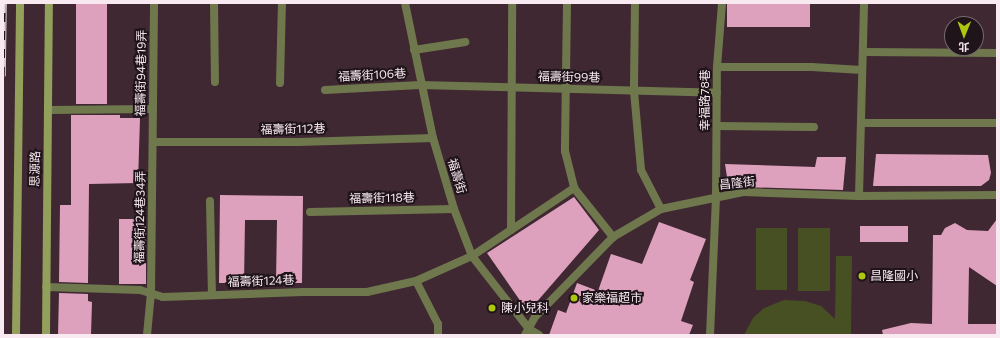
<!DOCTYPE html>
<html>
<head>
<meta charset="utf-8">
<style>
	body { margin:0 }
	#map { position:relative; width:1000px; height:338px; overflow:hidden; background:#3f2832; font-family:Commissioner,"Noto Sans TC",sans-serif }
	div>[style] { position:absolute }
	.green>* { inset:0; background:#475022; transform-origin:0 0 }
	.building>* { inset:0; background:#dea1bd; transform-origin:0 0 }
	.lane>* { height:8px; margin:-4px; padding:0 4px; transform-origin:4px; border-radius:4px; background:#6f784d }
	.street>* { height:8px; margin:-4px; padding:0 4px; transform-origin:4px; border-radius:4px; background:#6f784d }
	.secondary>* { height:8px; margin:-4px; padding:0 4px; transform-origin:4px; border-radius:4px; background:#92a05b }
	.rail>* { height:4.5px; margin-top:-2.25px; transform-origin:0; background:repeating-linear-gradient(90deg,#1f1419 0 9px,#e3d2da 0 18px); box-sizing:border-box; border-block:1px solid #e3d2da }
	.dots>* { width:11px; height:11px; translate:-50% -50%; box-sizing:border-box; border:2px solid #1f1419; border-radius:50% }
	span { translate:-50% -50%; white-space:nowrap; text-align:center; line-height:1.15; -webkit-text-stroke:4px #1f1419; paint-order:stroke }
	.street-label { font-size:12px; color:#f9e9f0 }
	.poi-label { font-size:12px; color:#f9e9f0 }
	.left { translate:0 -50%; text-align:left }
	.frame { position:absolute; inset:0; border:4px solid #f9e9f0; pointer-events:none }
	.north { position:absolute; left:944px; top:16px; width:40px; height:40px; box-sizing:border-box; background:#1f1419; border:1px solid #76696f; border-radius:50%; rotate:181deg; font-size:11px; font-weight:700; line-height:16px; text-align:center; color:#f9e9f0 }
	.north::after { content:''; display:block; margin:auto; width:14px; height:18px; background:#adc60e; clip-path:polygon(50% 0,100% 100%,50% 72%,0 100%) }
</style>
</head>
<body>
<div id="map">
	<div class="green">
		<i style="left:756px;top:228px;width:31px;height:62px"></i>
		<i style="left:798px;top:228px;width:32px;height:63px"></i>
		<i style="clip-path:polygon(836px 256px,852px 256px,851px 335px,744px 335px,753px 318px,764px 308px,784px 300px,805px 301px,821px 306px,835px 319px)"></i>
	</div>
	<div class="building">
		<i style="left:76px;top:3px;width:31px;height:101px"></i>
		<i style="left:727px;top:3px;width:83px;height:24px"></i>
		<i style="clip-path:polygon(71px 115px,120px 115px,120px 118px,140px 118px,138px 183px,89px 184px,88px 283px,59px 282px,60px 205px,71px 205px)"></i>
		<i style="clip-path:polygon(876px 154px,988px 155px,991px 173px,989px 180px,981px 186px,873px 186px)"></i>
		<i style="clip-path:polygon(817px 157px,846px 157px,843px 190px,743px 187px,727px 177px,725px 164px,815px 167px)"></i>
		<i style="clip-path:polygon(220px 195px,303px 196px,302px 283px,276px 283px,277px 220px,245px 220px,244px 283px,219px 283px)"></i>
		<i style="clip-path:polygon(574px 197px,599px 230px,528px 312px,487px 253px)"></i>
		<i style="left:119px;top:219px;width:27px;height:65px"></i>
		<i style="clip-path:polygon(997px 219px,997px 286px,969px 267px,968px 324px,997px 324px,997px 335px,883px 335px,882px 330px,911px 323px,932px 324px,933px 235px,941px 235px,945px 228px,955px 223px,967px 230px,988px 231px)"></i>
		<i style="clip-path:polygon(659px 222px,706px 239px,690px 280px,694px 282px,681px 321px,693px 325px,689px 335px,549px 335px,558px 310px,566px 313px,577px 283px,598px 291px,611px 254px,642px 264px)"></i>
		<i style="left:860px;top:226px;width:48px;height:16px"></i>
		<i style="clip-path:polygon(59px 293px,88px 294px,88px 301px,92px 302px,91px 335px,58px 335px)"></i>
	</div>
	<div class="lane">
		<i style="left:214px;top:3px;width:79px;rotate:89.3deg"></i>
		<i style="left:567px;top:3px;width:148px;rotate:90.8deg"></i>
		<i style="left:565px;top:151px;width:38px;rotate:76deg"></i>
		<i style="left:574px;top:188px;width:63px;rotate:51.5deg"></i>
		<i style="left:635px;top:3px;width:88px;rotate:90.7deg"></i>
		<i style="left:634px;top:91px;width:79px;rotate:84.9deg"></i>
		<i style="left:641px;top:170px;width:44px;rotate:62.9deg"></i>
		<i style="left:414px;top:50px;width:52px;rotate:-8.9deg"></i>
		<i style="left:863px;top:52px;width:134px;rotate:0.4deg"></i>
		<i style="left:717px;top:67px;width:95px"></i>
		<i style="left:812px;top:67px;width:50px;rotate:3.4deg"></i>
		<i style="left:280px;top:83px;width:80px;rotate:-88.6deg"></i>
		<i style="left:325px;top:90px;width:95px;rotate:-3deg"></i>
		<i style="left:420px;top:85px;width:297px;rotate:1.5deg"></i>
		<i style="left:48px;top:110px;width:105px;rotate:-0.5deg"></i>
		<i style="left:861px;top:123px;width:136px"></i>
		<i style="left:717px;top:126px;width:97px;rotate:0.6deg"></i>
		<i style="left:153px;top:142px;width:146px"></i>
		<i style="left:299px;top:142px;width:134px;rotate:-1.7deg"></i>
		<i style="left:859px;top:196px;width:193px;rotate:-88.5deg"></i>
		<i style="left:210px;top:201px;width:94px;rotate:88.8deg"></i>
		<i style="left:310px;top:212px;width:144px;rotate:-1.2deg"></i>
		<i style="left:511px;top:230px;width:227px;rotate:-89.7deg"></i>
		<i style="left:416px;top:281px;width:48px;rotate:62.9deg"></i>
		<i style="left:438px;top:324px;width:11px;rotate:90deg"></i>
		<i style="left:46px;top:287px;width:94px;rotate:1.8deg"></i>
		<i style="left:140px;top:290px;width:24px;rotate:17deg"></i>
		<i style="left:163px;top:297px;width:140px;rotate:-2deg"></i>
		<i style="left:303px;top:292px;width:64px"></i>
		<i style="left:367px;top:292px;width:50px;rotate:-12.7deg"></i>
		<i style="left:416px;top:281px;width:61px;rotate:-24.1deg"></i>
		<i style="left:472px;top:256px;width:123px;rotate:-33.7deg"></i>
		<i style="left:151px;top:293px;width:290px;rotate:-89.4deg"></i>
		<i style="left:529px;top:329px;width:12px;rotate:31deg"></i>
		<i style="left:710px;top:335px;width:137px;rotate:-87.5deg"></i>
		<i style="left:716px;top:198px;width:131px;rotate:-89.6deg"></i>
		<i style="left:717px;top:67px;width:64px;rotate:-85.5deg"></i>
	</div>
	<div class="street">
		<i style="left:405px;top:3px;width:138px;rotate:78.3deg"></i>
		<i style="left:433px;top:138px;width:74px;rotate:73.5deg"></i>
		<i style="left:454px;top:209px;width:50px;rotate:69deg"></i>
		<i style="left:472px;top:256px;width:93px;rotate:52deg"></i>
		<i style="left:147px;top:335px;width:42px;rotate:-84.6deg"></i>
		<i style="left:525px;top:335px;width:21px;rotate:-61deg"></i>
		<i style="left:535px;top:317px;width:112px;rotate:-45.7deg"></i>
		<i style="left:613px;top:237px;width:56px;rotate:-30.3deg"></i>
		<i style="left:661px;top:209px;width:84px;rotate:-11.7deg"></i>
		<i style="left:743px;top:192px;width:116px;rotate:2deg"></i>
		<i style="left:859px;top:196px;width:138px;rotate:-0.4deg"></i>
	</div>
	<div class="secondary">
		<i style="left:16px;top:335px;width:332px;rotate:-89.3deg"></i>
		<i style="left:46px;top:335px;width:332px;rotate:-89.5deg"></i>
	</div>
	<div class="rail">
		<i style="left:3px;top:76px;width:73px;rotate:-89.2deg"></i>
	</div>
	<div class="dots">
		<i style="left:862px;top:276px;background:#adc60e"></i>
		<i style="left:574px;top:298px;background:#adc60e"></i>
		<i style="left:492px;top:308px;background:#adc60e"></i>
	</div>
	<div class="street-label">
		<span style="left:141px;top:73px;rotate:-89deg">福壽街94巷19弄</span>
		<span style="left:372px;top:75px;rotate:-3deg">福壽街106巷</span>
		<span style="left:569px;top:77px;rotate:1deg">福壽街99巷</span>
		<span style="left:705px;top:100px;rotate:-90deg">幸福路78巷</span>
		<span style="left:293px;top:129px;rotate:-1deg">福壽街112巷</span>
		<span style="left:35px;top:169px;rotate:-89deg">思源路</span>
		<span style="left:457px;top:176px;rotate:73deg">福壽街</span>
		<span style="left:737px;top:183px;rotate:-6deg">昌隆街</span>
		<span style="left:382px;top:198px;rotate:-1deg">福壽街118巷</span>
		<span style="left:140px;top:217px;rotate:-89deg">福壽街124巷34弄</span>
		<span style="left:261px;top:281px;rotate:-2deg">福壽街124巷</span>
	</div>
	<div class="poi-label">
		<span class="left" style="left:870px;top:276px">昌隆國小</span>
		<span class="left" style="left:582px;top:298px">家樂福超市</span>
		<span class="left" style="left:501px;top:308px">陳小兒科</span>
	</div>
	<div class="frame"></div>
	<div class="north">北</div>
</div>
</body>
</html>
